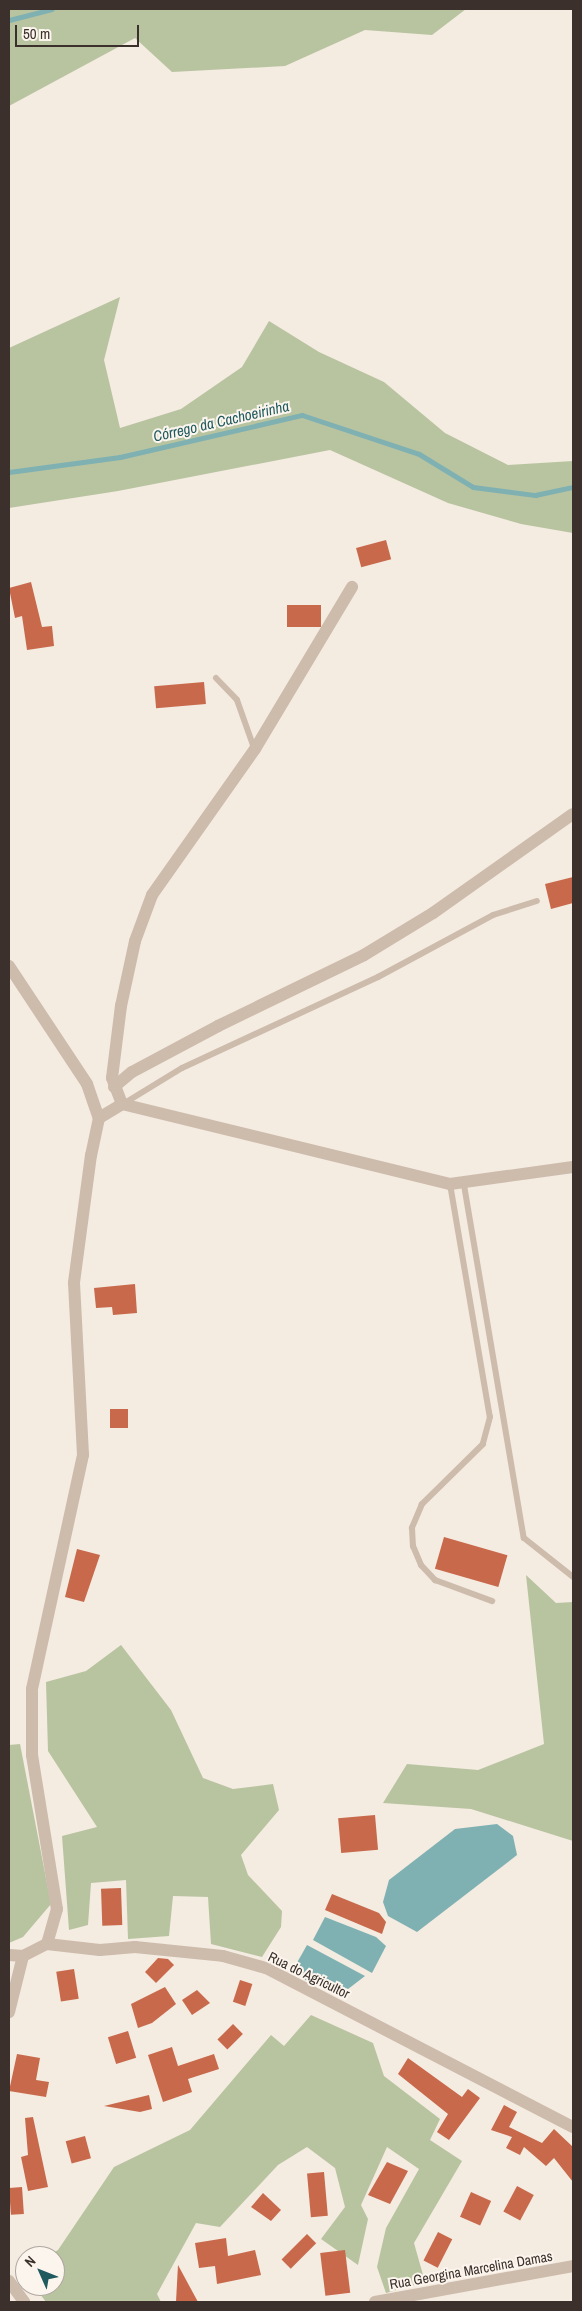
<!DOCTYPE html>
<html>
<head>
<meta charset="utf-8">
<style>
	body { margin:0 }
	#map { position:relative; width:582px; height:2311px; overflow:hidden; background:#f4ebe1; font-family:"Archivo Narrow",sans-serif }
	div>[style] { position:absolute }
	.green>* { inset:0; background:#b8c4a0 }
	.water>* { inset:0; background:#7fb0b2 }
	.stream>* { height:5px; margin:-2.5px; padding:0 2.5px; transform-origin:2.5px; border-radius:2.5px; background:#7fb0b2 }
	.building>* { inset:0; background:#c8694b; transform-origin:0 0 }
	.service>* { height:6px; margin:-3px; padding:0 3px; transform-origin:3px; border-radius:3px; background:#cdbbac }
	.minor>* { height:12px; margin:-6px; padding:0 6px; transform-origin:6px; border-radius:6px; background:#cdbbac }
	.tertiary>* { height:12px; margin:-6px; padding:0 6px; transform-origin:6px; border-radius:6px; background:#cdbbac }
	span { translate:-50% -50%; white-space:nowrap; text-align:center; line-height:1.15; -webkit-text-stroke:4px #fbf5ee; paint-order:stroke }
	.street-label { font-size:14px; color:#3b302b }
	.water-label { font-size:15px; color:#1f5a5e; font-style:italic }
	.frame { position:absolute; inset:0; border:10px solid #3b302b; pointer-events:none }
	.north { position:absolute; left:15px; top:2246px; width:50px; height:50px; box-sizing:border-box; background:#fbf5ee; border:1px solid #aea6a0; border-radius:50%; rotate:314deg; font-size:14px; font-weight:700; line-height:20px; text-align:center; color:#3b302b }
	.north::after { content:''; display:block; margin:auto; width:18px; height:22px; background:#1f5a5e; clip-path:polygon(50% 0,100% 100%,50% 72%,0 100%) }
	.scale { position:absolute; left:15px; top:25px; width:124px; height:22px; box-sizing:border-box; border:2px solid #3b302b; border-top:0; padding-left:6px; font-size:15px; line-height:18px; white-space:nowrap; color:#3b302b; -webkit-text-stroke:4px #fbf5ee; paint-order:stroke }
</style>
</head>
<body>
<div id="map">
	<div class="green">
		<i style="clip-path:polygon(9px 9px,466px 9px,432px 35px,365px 30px,285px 66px,172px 72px,135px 38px,9px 106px)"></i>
		<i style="clip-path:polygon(120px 297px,104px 360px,120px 428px,181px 409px,242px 367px,269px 321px,319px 352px,384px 382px,445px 433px,508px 465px,573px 461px,573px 533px,521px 524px,448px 503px,330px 450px,118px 491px,9px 508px,9px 348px)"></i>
		<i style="clip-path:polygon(526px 1575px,556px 1603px,573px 1602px,573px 1841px,471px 1809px,383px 1803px,407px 1764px,478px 1770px,544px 1744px)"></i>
		<i style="clip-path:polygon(121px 1645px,171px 1710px,203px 1778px,233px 1789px,273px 1784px,279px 1810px,241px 1855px,248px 1875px,282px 1911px,281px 1927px,262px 1957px,211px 1944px,208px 1897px,173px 1896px,169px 1936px,128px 1939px,126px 1880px,91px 1883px,88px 1925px,69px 1930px,62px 1836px,97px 1827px,48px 1751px,46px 1682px,86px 1671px)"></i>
		<i style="clip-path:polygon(20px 1744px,51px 1904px,23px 1937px,9px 1943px,9px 1745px)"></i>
		<i style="clip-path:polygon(311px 2015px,373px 2043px,384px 2076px,440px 2119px,430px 2140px,462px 2161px,414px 2243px,425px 2282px,386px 2293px,377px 2267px,386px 2228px,419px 2169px,387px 2147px,361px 2205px,368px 2219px,358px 2265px,321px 2239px,345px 2207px,335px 2168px,307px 2147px,278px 2165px,220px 2227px,196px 2223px,157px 2294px,161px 2302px,46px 2302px,34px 2286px,55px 2286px,55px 2256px,48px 2256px,58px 2250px,114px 2167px,190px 2130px,271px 2035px,284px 2046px)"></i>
	</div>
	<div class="water">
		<i style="clip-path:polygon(497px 1824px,513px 1836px,517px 1855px,417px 1932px,388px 1916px,383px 1902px,389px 1880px,455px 1829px)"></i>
		<i style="clip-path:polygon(325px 1917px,376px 1937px,386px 1946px,372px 1973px,313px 1940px)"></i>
		<i style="clip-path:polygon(307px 1945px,365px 1976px,339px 1996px,295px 1975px,294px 1968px)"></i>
	</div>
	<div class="stream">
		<i style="left:9px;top:20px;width:44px;rotate:-14.3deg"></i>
		<i style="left:9px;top:472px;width:112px;rotate:-7.7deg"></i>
		<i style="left:120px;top:457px;width:187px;rotate:-13deg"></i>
		<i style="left:302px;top:415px;width:123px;rotate:18.4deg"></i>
		<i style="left:419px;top:454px;width:63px;rotate:31.4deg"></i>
		<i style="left:473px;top:487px;width:63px;rotate:7.4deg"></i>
		<i style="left:535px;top:495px;width:39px;rotate:-12deg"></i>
	</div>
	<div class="building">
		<i style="left:386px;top:540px;width:20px;height:31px;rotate:75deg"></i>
		<i style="clip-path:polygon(31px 582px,42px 627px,52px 626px,54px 646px,27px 650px,22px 616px,15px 618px,9px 588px)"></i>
		<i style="left:287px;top:605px;width:34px;height:22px"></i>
		<i style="left:204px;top:682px;width:22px;height:50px;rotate:85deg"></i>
		<i style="clip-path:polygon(573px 877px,573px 903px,551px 909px,545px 884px)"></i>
		<i style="clip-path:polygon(135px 1284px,137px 1313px,113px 1315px,112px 1307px,96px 1308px,94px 1288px)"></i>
		<i style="left:110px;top:1409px;width:18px;height:19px"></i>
		<i style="left:444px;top:1537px;width:66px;height:33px;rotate:16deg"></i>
		<i style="clip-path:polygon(77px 1549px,100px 1555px,84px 1602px,65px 1597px)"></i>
		<i style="left:375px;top:1815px;width:35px;height:37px;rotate:85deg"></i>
		<i style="left:121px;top:1888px;width:37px;height:20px;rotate:88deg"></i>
		<i style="clip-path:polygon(332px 1894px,379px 1913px,386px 1922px,382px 1934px,325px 1910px)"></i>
		<i style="clip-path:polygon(158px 1958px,168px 1959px,174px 1965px,156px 1983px,145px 1972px)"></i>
		<i style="left:74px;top:1969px;width:30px;height:18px;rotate:81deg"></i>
		<i style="left:240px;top:1980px;width:13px;height:23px;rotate:18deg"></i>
		<i style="clip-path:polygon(165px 1987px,176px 2004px,152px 2023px,138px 2028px,131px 2004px)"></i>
		<i style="clip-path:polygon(197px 1990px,210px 2003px,192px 2015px,182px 2000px)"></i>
		<i style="left:233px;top:2024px;width:14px;height:22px;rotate:45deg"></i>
		<i style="left:128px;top:2031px;width:28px;height:21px;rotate:73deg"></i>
		<i style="clip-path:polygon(172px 2047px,178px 2066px,214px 2054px,219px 2069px,188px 2079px,192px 2092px,163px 2102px,148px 2055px)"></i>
		<i style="clip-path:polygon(17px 2054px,40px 2058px,36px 2080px,49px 2082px,46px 2097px,9px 2091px)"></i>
		<i style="clip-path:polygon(408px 2058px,462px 2097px,468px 2089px,480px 2098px,449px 2140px,437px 2132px,448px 2114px,398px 2074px)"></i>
		<i style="clip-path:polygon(149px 2095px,152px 2109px,140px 2112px,104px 2106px)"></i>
		<i style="clip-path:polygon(504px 2105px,517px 2112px,509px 2127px,542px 2143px,554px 2129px,573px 2147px,573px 2182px,554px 2158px,546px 2166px,524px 2147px,520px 2155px,506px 2148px,512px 2137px,491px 2130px)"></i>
		<i style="clip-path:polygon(33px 2117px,48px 2187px,28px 2191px,21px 2157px,28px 2155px,25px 2118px)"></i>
		<i style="left:85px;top:2136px;width:23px;height:20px;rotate:75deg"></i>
		<i style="clip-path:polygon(387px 2162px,408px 2171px,390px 2204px,368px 2195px)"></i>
		<i style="left:324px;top:2172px;width:44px;height:17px;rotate:85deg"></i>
		<i style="left:517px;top:2186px;width:19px;height:29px;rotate:28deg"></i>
		<i style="left:22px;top:2187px;width:27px;height:13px;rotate:86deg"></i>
		<i style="left:471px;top:2192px;width:22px;height:27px;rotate:24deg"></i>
		<i style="clip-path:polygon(263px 2193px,281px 2210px,271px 2221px,251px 2207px)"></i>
		<i style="left:438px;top:2232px;width:16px;height:32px;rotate:27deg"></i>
		<i style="left:307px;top:2234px;width:13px;height:36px;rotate:45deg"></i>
		<i style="clip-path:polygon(226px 2238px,228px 2256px,255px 2250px,261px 2275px,217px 2284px,215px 2266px,199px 2268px,195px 2243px)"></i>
		<i style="left:345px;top:2250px;width:43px;height:25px;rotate:83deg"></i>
		<i style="clip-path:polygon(178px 2265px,198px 2302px,176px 2302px)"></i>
	</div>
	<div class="service">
		<i style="left:216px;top:678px;width:30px;rotate:46deg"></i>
		<i style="left:237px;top:700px;width:51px;rotate:70.5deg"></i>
		<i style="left:123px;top:1104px;width:69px;rotate:-31.4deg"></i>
		<i style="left:182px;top:1068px;width:216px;rotate:-24.9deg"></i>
		<i style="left:378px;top:977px;width:131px;rotate:-28.3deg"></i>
		<i style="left:493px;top:915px;width:46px;rotate:-17.7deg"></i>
		<i style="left:450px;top:1184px;width:236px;rotate:80.3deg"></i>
		<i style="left:490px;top:1417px;width:28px;rotate:105deg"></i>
		<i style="left:483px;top:1444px;width:86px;rotate:135.5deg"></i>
		<i style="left:422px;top:1504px;width:26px;rotate:113deg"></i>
		<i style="left:412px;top:1528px;width:18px;rotate:87deg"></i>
		<i style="left:413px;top:1546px;width:21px;rotate:67deg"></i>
		<i style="left:421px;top:1565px;width:21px;rotate:47deg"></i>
		<i style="left:435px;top:1580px;width:61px;rotate:20.2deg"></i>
		<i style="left:464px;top:1185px;width:358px;rotate:80.4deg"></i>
		<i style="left:524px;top:1538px;width:63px;rotate:38.5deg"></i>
	</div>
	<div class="minor">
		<i style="left:9px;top:966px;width:141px;rotate:56.5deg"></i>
		<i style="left:87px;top:1084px;width:36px;rotate:71deg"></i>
		<i style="left:99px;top:1118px;width:38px;rotate:102deg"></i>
		<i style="left:91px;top:1155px;width:129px;rotate:97.6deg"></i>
		<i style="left:74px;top:1283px;width:172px;rotate:87deg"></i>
		<i style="left:83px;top:1455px;width:239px;rotate:102.3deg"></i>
		<i style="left:32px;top:1689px;width:66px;rotate:90deg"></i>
		<i style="left:32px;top:1755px;width:156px;rotate:80.8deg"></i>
		<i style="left:57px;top:1909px;width:36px;rotate:106deg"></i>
		<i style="left:114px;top:1087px;width:23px;rotate:-40deg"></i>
		<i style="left:132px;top:1072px;width:98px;rotate:-28.1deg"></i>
		<i style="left:218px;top:1026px;width:162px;rotate:-25.9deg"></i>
		<i style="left:364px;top:955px;width:81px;rotate:-31.3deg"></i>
		<i style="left:433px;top:913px;width:171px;rotate:-35.3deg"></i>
		<i style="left:122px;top:1104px;width:28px;rotate:-111deg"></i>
		<i style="left:112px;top:1078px;width:73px;rotate:-82.9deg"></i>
		<i style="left:121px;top:1006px;width:66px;rotate:-77.8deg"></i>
		<i style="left:135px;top:941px;width:49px;rotate:-69.7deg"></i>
		<i style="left:152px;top:895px;width:179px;rotate:-54.8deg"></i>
		<i style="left:255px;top:749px;width:189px;rotate:-59.1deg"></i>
		<i style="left:99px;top:1118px;width:27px;rotate:-31deg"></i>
		<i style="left:122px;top:1104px;width:338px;rotate:13.7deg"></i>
		<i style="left:450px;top:1184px;width:124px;rotate:-7.9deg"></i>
		<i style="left:9px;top:1955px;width:14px;rotate:4deg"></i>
		<i style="left:23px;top:1956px;width:27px;rotate:-27deg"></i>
		<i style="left:47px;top:1944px;width:53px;rotate:6.5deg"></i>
		<i style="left:100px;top:1950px;width:35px;rotate:-5deg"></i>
		<i style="left:135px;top:1947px;width:88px;rotate:5.8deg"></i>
		<i style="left:223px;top:1956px;width:45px;rotate:15.6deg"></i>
		<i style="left:266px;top:1968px;width:346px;rotate:27.4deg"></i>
		<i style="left:9px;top:2012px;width:58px;rotate:-76deg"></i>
		<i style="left:9px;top:2281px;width:26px;rotate:54deg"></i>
	</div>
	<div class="tertiary">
		<i style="left:375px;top:2302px;width:201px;rotate:-10.3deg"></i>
	</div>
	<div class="street-label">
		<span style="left:309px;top:1975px;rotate:26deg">Rua do Agricultor</span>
		<span style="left:471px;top:2270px;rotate:-10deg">Rua Georgina Marcelina Damas</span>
	</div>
	<div class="water-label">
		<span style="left:221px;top:421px;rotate:-13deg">Córrego da Cachoeirinha</span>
	</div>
	<div class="frame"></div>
	<div class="north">N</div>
	<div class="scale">50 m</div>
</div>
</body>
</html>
